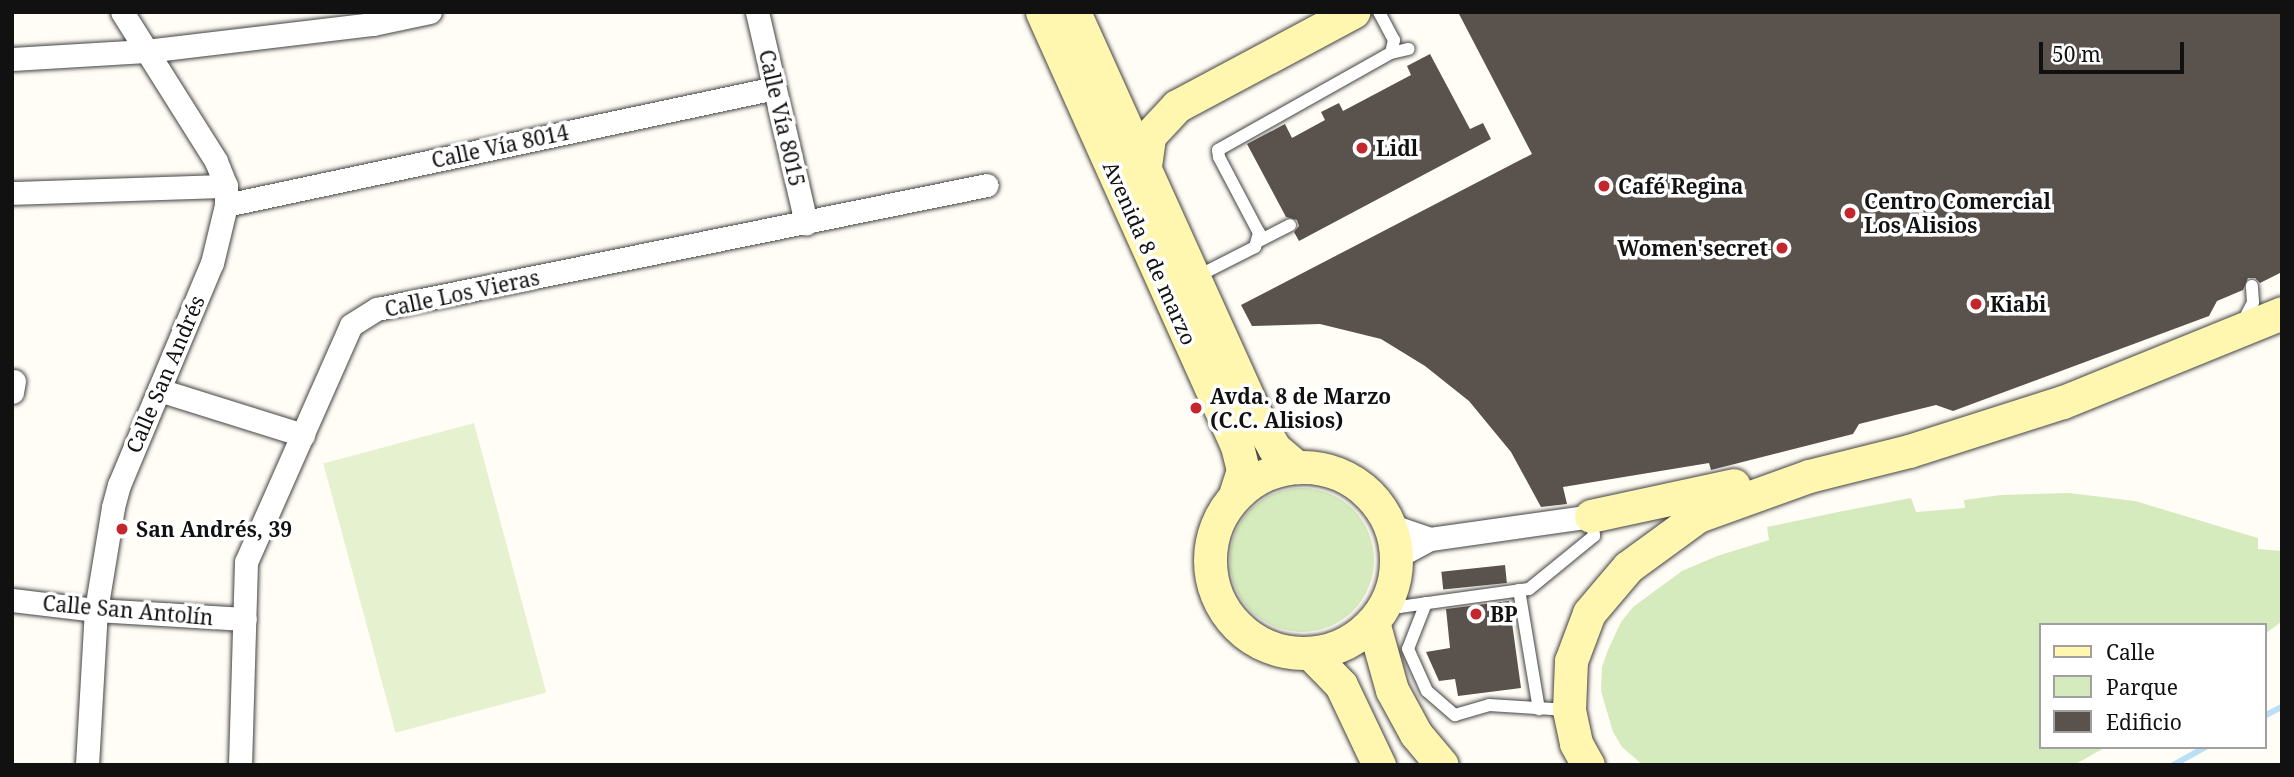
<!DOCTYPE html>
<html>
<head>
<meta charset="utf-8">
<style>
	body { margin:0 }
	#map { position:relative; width:2294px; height:777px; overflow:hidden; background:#fffdf5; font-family:"Noto Serif",serif }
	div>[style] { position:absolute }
	.green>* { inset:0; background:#d5ebbd }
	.round { border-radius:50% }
	.pitch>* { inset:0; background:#e6f2cf; transform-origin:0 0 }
	.stream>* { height:6px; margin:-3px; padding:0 3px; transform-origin:3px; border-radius:3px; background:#b9e0f7 }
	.building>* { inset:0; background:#5a524d; transform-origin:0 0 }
	.roads { filter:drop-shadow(0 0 2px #444) drop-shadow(0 0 2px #444) }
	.lane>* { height:12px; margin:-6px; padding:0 6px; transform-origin:6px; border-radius:6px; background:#fff }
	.street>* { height:23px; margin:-11.5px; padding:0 11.5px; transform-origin:11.5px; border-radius:11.5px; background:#fff }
	.secondary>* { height:33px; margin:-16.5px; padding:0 16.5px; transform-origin:16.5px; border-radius:16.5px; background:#fff6b0 }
	.secondary>.ring { margin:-16.5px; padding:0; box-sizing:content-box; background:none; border:33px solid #fff6b0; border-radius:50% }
	.dots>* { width:19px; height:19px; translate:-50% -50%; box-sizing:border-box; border:4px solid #fff; border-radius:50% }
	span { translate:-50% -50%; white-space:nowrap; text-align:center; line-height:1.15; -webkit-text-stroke:7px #fff; paint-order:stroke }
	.street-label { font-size:21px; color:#111 }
	.poi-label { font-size:21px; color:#111; font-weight:700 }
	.left { translate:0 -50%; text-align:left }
	.right { translate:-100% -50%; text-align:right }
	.frame { position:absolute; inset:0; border:14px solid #111; pointer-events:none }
	.legend { position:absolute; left:2039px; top:623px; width:228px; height:126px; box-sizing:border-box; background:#fff; border:2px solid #a0a0a0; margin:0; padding:9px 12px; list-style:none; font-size:21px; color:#111 }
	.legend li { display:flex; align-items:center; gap:14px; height:35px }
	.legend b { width:35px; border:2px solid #a0a0a0 }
	.scale { position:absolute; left:2039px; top:42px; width:145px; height:32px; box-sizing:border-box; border:4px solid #111; border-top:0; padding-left:9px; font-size:21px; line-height:24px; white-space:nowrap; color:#111; -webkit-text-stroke:5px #fff; paint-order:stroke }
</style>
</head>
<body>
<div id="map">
	<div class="green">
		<i class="round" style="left:1230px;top:488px;width:144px;height:144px"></i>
		<i style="clip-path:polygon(2069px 493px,2135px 501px,2258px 538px,2258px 549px,2282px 551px,2282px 621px,2264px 635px,2264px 625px,2040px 625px,2040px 747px,2106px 747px,2074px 765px,1643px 765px,1622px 747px,1613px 732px,1601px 691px,1602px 667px,1608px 650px,1621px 622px,1633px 607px,1682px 571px,1717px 556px,1769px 540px,1767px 527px,1838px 512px,1911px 498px,1916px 512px,1965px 508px,1964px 500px,2001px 495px)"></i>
	</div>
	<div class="pitch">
		<i style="left:474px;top:423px;width:279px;height:156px;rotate:75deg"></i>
	</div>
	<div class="stream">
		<i style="left:2264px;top:716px;width:20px;rotate:-27deg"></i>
		<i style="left:2173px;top:765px;width:38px;rotate:-29deg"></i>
	</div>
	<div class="building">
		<i style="clip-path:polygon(1458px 12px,2282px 12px,2282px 272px,2260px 283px,2255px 278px,2248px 278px,2243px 290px,2217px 301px,2209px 316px,1953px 411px,1936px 405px,1859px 424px,1853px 434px,1711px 470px,1709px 463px,1563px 487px,1567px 504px,1541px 507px,1511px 452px,1469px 401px,1425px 366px,1381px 339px,1320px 324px,1252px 326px,1241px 305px,1532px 154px)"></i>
		<i style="clip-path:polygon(1430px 54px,1470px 129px,1483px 123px,1491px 139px,1299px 241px,1294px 232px,1299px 226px,1297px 220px,1286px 217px,1247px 144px,1285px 124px,1292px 138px,1325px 120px,1321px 112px,1339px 103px,1343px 111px,1411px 75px,1407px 66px)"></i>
		<i style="left:1505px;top:565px;width:18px;height:64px;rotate:84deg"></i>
		<i style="clip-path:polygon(1509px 601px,1521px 688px,1458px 696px,1455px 679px,1439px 681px,1426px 652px,1450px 648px,1446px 609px)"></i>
	</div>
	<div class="roads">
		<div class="lane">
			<i style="left:1379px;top:12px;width:32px;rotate:62deg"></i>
			<i style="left:1394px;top:40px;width:13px;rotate:103deg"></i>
			<i style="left:1257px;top:242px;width:37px;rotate:-27deg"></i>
			<i style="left:1196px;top:277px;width:66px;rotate:-27deg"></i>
			<i style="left:1255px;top:247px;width:15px;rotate:-74deg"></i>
			<i style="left:1259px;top:233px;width:86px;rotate:-117.8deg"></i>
			<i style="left:1219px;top:157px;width:7px;rotate:-98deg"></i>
			<i style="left:1218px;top:150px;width:198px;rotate:-29.3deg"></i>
			<i style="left:1391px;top:53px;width:18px;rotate:-13deg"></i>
			<i style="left:2244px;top:320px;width:20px;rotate:-63deg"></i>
			<i style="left:2253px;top:302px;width:16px;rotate:-94deg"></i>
			<i style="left:1519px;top:590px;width:121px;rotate:80.5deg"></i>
			<i style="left:1386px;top:603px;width:14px;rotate:17deg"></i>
			<i style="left:1399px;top:607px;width:131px;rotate:-7.9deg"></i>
			<i style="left:1529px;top:589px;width:84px;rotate:-39.2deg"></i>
			<i style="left:1594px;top:536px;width:19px;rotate:-96deg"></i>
			<i style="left:1426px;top:603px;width:49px;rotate:111.4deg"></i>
			<i style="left:1408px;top:649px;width:46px;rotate:65.7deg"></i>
			<i style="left:1427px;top:691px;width:37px;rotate:41deg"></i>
			<i style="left:1455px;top:715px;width:35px;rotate:-16deg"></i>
			<i style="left:1489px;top:705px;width:79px;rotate:3.6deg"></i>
		</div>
		<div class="street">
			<i style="left:757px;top:12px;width:217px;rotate:76.9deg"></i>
			<i style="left:12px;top:59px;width:134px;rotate:-3.4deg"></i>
			<i style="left:146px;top:51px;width:229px;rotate:-6.8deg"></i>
			<i style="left:373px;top:24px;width:58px;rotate:-11.9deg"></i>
			<i style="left:12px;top:193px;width:214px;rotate:-1.9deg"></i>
			<i style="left:226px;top:205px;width:561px;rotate:-12.03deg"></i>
			<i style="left:159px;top:390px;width:151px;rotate:17.4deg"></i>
			<i style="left:12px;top:392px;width:11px;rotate:-80deg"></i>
			<i style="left:1389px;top:525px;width:43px;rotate:18.9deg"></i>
			<i style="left:1396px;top:557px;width:38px;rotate:-28deg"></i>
			<i style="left:1430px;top:539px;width:163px;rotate:-8.1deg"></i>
			<i style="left:12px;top:600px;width:85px;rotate:6.8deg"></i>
			<i style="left:96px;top:610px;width:149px;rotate:3.5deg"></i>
			<i style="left:87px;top:765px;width:155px;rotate:-86.7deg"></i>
			<i style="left:96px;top:610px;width:104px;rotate:-80.6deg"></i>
			<i style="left:113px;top:507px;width:23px;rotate:-75deg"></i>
			<i style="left:119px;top:485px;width:241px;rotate:-67.3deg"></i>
			<i style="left:212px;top:263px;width:60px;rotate:-76.4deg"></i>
			<i style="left:226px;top:205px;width:19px;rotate:-90deg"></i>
			<i style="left:226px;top:186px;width:27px;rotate:-112deg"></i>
			<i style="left:216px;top:161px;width:176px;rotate:-122.2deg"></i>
			<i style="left:240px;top:765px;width:203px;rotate:-88.3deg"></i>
			<i style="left:246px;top:562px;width:259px;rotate:-66.1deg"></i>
			<i style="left:351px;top:325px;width:31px;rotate:-32deg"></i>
			<i style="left:377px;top:309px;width:622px;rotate:-11.49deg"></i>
		</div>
		<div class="secondary">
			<i style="left:1042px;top:12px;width:476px;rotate:65.8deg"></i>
			<i style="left:1237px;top:446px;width:25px;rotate:76deg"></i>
			<i style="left:1243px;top:470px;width:26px;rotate:108deg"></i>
			<i style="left:1074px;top:12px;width:445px;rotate:65.7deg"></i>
			<i style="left:1257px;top:418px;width:34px;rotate:60deg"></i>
			<i style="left:1274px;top:448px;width:30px;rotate:40deg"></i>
			<i style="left:1144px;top:173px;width:37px;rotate:-82deg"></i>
			<i style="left:1149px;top:136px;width:41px;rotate:-47deg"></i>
			<i style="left:1177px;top:106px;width:200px;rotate:-28.1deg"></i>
			<i class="ring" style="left:1210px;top:467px;width:153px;height:153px"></i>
			<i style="left:1591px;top:516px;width:146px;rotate:-12.2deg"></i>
			<i style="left:1373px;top:622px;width:71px;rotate:74.4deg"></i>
			<i style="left:1392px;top:690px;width:50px;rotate:61.4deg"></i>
			<i style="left:1416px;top:734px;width:40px;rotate:50deg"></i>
			<i style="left:1311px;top:654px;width:43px;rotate:45.9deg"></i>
			<i style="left:1341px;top:685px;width:89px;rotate:64.6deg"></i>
			<i style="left:1588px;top:765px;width:25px;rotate:-119deg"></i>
			<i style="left:1576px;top:743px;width:34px;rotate:-102deg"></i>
			<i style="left:1569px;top:710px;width:49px;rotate:-87.7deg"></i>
			<i style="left:1571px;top:661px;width:51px;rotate:-69.4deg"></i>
			<i style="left:1589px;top:613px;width:60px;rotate:-49.7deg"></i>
			<i style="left:1628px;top:567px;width:87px;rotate:-36.1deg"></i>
			<i style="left:1698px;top:516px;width:118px;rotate:-19.8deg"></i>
			<i style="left:1809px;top:476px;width:103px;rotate:-14deg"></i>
			<i style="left:1909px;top:451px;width:162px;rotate:-17.7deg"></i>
			<i style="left:2063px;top:402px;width:236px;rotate:-22.1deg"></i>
		</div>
	</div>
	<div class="dots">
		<i style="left:1362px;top:148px;background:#c4262e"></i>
		<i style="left:1604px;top:186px;background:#c4262e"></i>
		<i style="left:1850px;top:213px;background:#c4262e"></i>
		<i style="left:1782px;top:248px;background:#c4262e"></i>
		<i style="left:1976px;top:304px;background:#c4262e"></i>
		<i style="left:1196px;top:408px;background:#c4262e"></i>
		<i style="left:122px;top:529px;background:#c4262e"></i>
		<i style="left:1476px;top:614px;background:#c4262e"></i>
	</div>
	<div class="street-label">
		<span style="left:782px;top:118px;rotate:77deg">Calle Vía 8015</span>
		<span style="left:500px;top:146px;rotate:-12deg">Calle Vía 8014</span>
		<span style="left:1150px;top:253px;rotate:66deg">Avenida 8 de marzo</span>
		<span style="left:462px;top:293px;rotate:-12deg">Calle Los Vieras</span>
		<span style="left:165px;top:374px;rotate:-67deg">Calle San Andrés</span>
		<span style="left:128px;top:610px;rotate:5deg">Calle San Antolín</span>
	</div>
	<div class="poi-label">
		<span class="left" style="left:1376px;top:148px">Lidl</span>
		<span class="left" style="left:1618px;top:186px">Café Regina</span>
		<span class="left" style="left:1864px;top:213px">Centro Comercial<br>Los Alisios</span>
		<span class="right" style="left:1768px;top:248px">Women'secret</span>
		<span class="left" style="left:1990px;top:304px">Kiabi</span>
		<span class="left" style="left:1210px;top:408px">Avda. 8 de Marzo<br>(C.C. Alisios)</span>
		<span class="left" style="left:136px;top:529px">San Andrés, 39</span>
		<span class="left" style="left:1490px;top:614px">BP</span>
	</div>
	<div class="frame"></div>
	<ul class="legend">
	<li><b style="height:9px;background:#fff6b0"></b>Calle</li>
	<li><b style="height:19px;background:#d5ebbd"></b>Parque</li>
	<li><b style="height:19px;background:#5a524d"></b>Edificio</li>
	</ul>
	<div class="scale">50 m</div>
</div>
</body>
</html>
